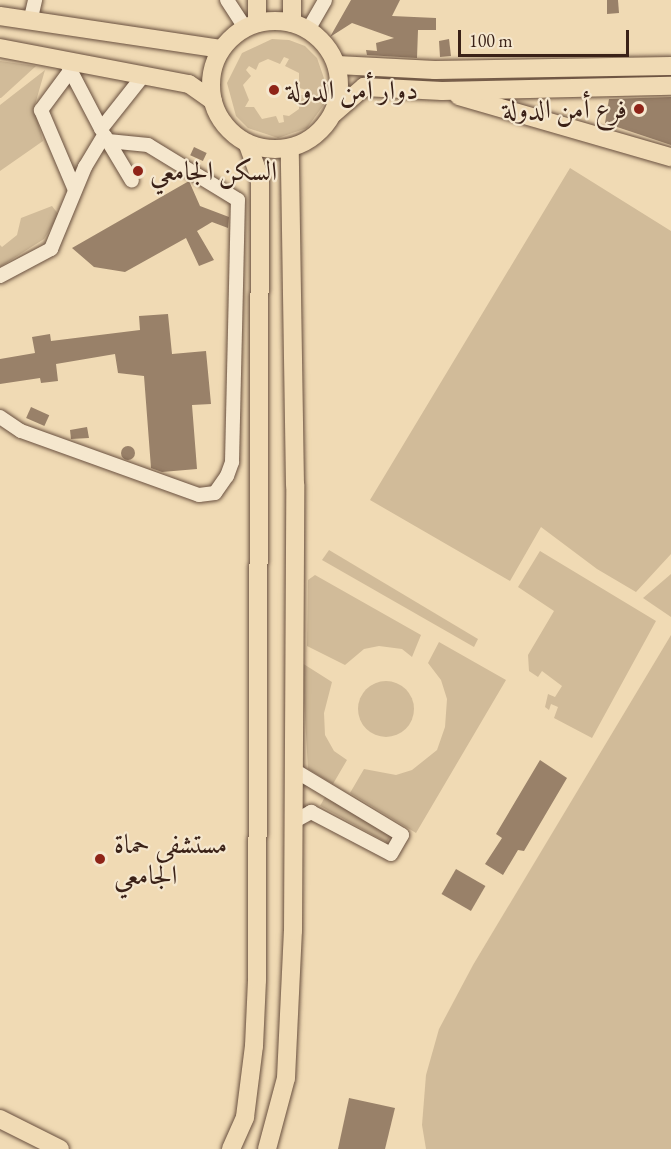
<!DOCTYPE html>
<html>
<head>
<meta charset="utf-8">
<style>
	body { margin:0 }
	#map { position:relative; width:671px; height:1149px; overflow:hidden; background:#f0dab4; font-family:"EB Garamond",Amiri,serif }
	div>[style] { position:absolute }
	.green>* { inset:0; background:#d1bb99; transform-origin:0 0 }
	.round { border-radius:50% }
	.building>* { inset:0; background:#998169; transform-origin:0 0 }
	.roads { filter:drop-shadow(0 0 2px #684f3e) drop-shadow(0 0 2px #684f3e) }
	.minor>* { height:14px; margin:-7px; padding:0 7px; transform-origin:7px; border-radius:7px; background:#f5e7ce }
	.major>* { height:18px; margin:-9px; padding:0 9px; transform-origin:9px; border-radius:9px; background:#f0dab4 }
	.major>.ring { margin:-9px; padding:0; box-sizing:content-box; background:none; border:18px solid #f0dab4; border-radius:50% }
	.dots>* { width:16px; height:16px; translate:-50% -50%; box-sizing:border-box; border:3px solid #f5e7ce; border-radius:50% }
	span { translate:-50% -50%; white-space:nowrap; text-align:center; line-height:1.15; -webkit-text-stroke:4.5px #f5e7ce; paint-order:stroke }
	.poi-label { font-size:27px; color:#3a2117 }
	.left { translate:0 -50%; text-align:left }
	.right { translate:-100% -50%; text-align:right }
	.scale { position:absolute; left:458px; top:30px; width:171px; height:27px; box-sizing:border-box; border:3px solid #3a2117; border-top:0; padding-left:8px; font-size:18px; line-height:21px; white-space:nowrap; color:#3a2117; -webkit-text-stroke:4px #f5e7ce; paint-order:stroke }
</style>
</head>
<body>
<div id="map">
	<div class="green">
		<i style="clip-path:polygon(evenodd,272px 39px,289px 40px,305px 46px,317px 58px,327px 87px,325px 103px,307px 128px,278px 138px,248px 128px,236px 116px,227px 83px,242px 53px,272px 39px,284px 57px,289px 59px,285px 66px,299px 73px,299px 88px,307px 90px,307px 95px,299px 95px,299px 109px,289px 116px,283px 115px,284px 122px,279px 123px,276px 116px,262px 119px,254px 107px,245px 107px,249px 100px,243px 85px,251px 76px,246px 70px,249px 66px,256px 70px,259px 63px,268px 59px,280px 64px,284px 57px)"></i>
		<i style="clip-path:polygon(0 61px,36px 66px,1px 98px,0 98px)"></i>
		<i style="clip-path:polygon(45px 70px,34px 108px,43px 141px,0 171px,0 105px)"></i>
		<i style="clip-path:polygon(570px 168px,671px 231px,671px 554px,636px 592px,597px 569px,541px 527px,510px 581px,370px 500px)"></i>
		<i style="clip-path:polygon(52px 206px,59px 215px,44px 239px,0 267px,0 245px,2px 247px,17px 235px,21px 218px)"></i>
		<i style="clip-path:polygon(329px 550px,478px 639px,474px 647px,322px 560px)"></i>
		<i style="clip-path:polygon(540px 551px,656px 621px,592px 738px,554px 718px,558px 707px,551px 704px,549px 710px,545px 707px,548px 694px,555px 697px,562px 686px,542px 671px,538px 677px,529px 671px,528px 655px,554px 611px,518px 587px)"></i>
		<i style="clip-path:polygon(671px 574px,671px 617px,643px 598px)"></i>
		<i style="clip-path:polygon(315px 575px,421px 635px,412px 657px,402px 649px,379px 646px,364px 649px,345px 665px,307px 646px,308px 580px)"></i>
		<i style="clip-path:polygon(671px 635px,671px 1149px,426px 1149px,422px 1125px,426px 1075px,439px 1029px,473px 965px)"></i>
		<i style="clip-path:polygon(439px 642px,506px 680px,416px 833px,350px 793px,364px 769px,396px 775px,412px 770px,437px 750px,445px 727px,447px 699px,441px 680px,428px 663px)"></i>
		<i style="clip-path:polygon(302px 663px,332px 682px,324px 713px,325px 735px,334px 751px,347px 760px,333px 784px,308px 769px)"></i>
		<i class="round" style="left:358px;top:681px;width:56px;height:56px"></i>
		<i style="left:325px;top:797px;width:76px;height:10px;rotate:29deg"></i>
	</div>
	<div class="building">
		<i style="clip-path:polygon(351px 0,400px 0,392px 16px,436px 18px,436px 30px,418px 30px,417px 58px,367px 55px,366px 50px,377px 51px,376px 43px,394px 38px,352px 23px,330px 37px)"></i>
		<i style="clip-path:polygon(607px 0,618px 0,619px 13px,607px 14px)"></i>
		<i style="clip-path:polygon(449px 39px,451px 56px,440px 57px,439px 41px)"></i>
		<i style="clip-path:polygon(671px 97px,671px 145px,605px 123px,609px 99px)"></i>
		<i style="left:194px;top:147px;width:14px;height:9px;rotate:25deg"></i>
		<i style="clip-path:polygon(189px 181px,200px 206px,229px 217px,228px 228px,212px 222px,197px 231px,214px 260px,199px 266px,186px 238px,125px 272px,94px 267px,72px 248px)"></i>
		<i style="clip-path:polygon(168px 314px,172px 354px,206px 351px,211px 404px,192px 405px,197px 469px,162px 472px,151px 468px,144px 376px,118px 373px,115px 354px,56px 364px,58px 381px,41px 383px,40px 378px,0 384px,0 359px,35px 353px,32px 337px,50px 334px,51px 341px,140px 330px,139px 316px)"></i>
		<i style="left:31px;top:407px;width:20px;height:12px;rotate:24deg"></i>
		<i style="clip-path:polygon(87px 427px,89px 438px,71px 439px,70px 430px)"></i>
		<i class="round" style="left:121px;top:446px;width:14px;height:14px"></i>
		<i style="clip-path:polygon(540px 760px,567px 778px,524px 851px,518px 850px,503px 875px,485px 864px,502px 838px,496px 834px)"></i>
		<i style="left:456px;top:869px;width:34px;height:29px;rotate:30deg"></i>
		<i style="clip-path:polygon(349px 1098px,395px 1108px,385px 1149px,338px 1149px)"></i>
	</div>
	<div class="roads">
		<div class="minor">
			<i style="left:227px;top:0;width:33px;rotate:57deg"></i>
			<i style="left:30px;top:22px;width:23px;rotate:-77deg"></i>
			<i style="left:308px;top:30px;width:34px;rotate:-60deg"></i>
			<i style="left:65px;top:60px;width:78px;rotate:62.4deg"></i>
			<i style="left:101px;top:129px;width:68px;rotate:-51.6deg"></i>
			<i style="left:70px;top:71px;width:49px;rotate:126.6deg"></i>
			<i style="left:41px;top:110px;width:87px;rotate:67deg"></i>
			<i style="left:105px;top:136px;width:52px;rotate:59deg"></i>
			<i style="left:0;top:276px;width:58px;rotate:-27.9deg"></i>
			<i style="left:51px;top:249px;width:89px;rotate:-67.5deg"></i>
			<i style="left:85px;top:167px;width:37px;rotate:-59deg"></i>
			<i style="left:0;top:417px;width:25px;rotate:34deg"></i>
			<i style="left:21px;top:431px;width:189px;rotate:19.8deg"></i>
			<i style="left:199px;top:495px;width:16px;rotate:-7deg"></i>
			<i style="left:215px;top:493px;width:21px;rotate:-55deg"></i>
			<i style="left:227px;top:476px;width:15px;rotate:-70deg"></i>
			<i style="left:232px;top:462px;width:262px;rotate:-88.7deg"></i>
			<i style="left:238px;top:200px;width:105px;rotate:-148.6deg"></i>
			<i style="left:148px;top:145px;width:40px;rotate:-174.3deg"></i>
			<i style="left:293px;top:822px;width:21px;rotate:-29deg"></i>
			<i style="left:311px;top:812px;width:90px;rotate:27.7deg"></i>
			<i style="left:391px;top:854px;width:22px;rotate:-60deg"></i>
			<i style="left:402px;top:835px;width:126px;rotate:-149deg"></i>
		</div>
		<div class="major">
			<i style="left:292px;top:0;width:23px;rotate:90deg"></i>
			<i style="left:0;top:16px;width:223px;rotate:8.5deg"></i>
			<i class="ring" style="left:211px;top:21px;width:110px;height:110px"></i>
			<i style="left:257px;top:23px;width:23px;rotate:-90deg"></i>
			<i style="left:0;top:48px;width:192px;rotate:10.8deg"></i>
			<i style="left:189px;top:84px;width:29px;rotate:35deg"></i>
			<i style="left:337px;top:65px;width:98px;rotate:2.9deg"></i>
			<i style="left:435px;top:70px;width:236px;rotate:-1deg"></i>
			<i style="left:459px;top:96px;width:221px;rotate:16.1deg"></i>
			<i style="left:334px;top:113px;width:40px;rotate:-41deg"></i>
			<i style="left:364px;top:87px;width:78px;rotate:2.9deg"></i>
			<i style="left:442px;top:91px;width:229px;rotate:-1.3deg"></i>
			<i style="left:0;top:1119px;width:67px;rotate:26.6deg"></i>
			<i style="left:231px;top:1149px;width:35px;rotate:-66deg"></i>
			<i style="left:245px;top:1117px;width:72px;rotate:-82.8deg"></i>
			<i style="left:254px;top:1046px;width:66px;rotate:-87.4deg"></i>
			<i style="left:257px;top:980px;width:802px;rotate:-89.79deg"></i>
			<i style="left:260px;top:178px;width:37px;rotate:-110deg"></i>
			<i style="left:267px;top:1149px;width:73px;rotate:-75deg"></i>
			<i style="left:286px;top:1078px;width:147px;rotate:-87.3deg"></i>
			<i style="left:293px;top:931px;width:446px;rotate:-89.7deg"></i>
			<i style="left:295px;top:485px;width:337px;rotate:-90.9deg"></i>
		</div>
	</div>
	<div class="dots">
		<i style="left:274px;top:90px;background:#8f2418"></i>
		<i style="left:639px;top:109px;background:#8f2418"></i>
		<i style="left:138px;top:171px;background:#8f2418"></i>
		<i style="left:100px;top:859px;background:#8f2418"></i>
	</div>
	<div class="poi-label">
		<span class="left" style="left:286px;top:90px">دوار أمن الدولة</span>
		<span class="right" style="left:627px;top:109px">فرع أمن الدولة</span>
		<span class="left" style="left:150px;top:171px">السكن الجامعي</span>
		<span class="left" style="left:114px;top:859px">مستشفى حماة<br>الجامعي</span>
	</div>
	<div class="scale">100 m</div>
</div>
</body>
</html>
